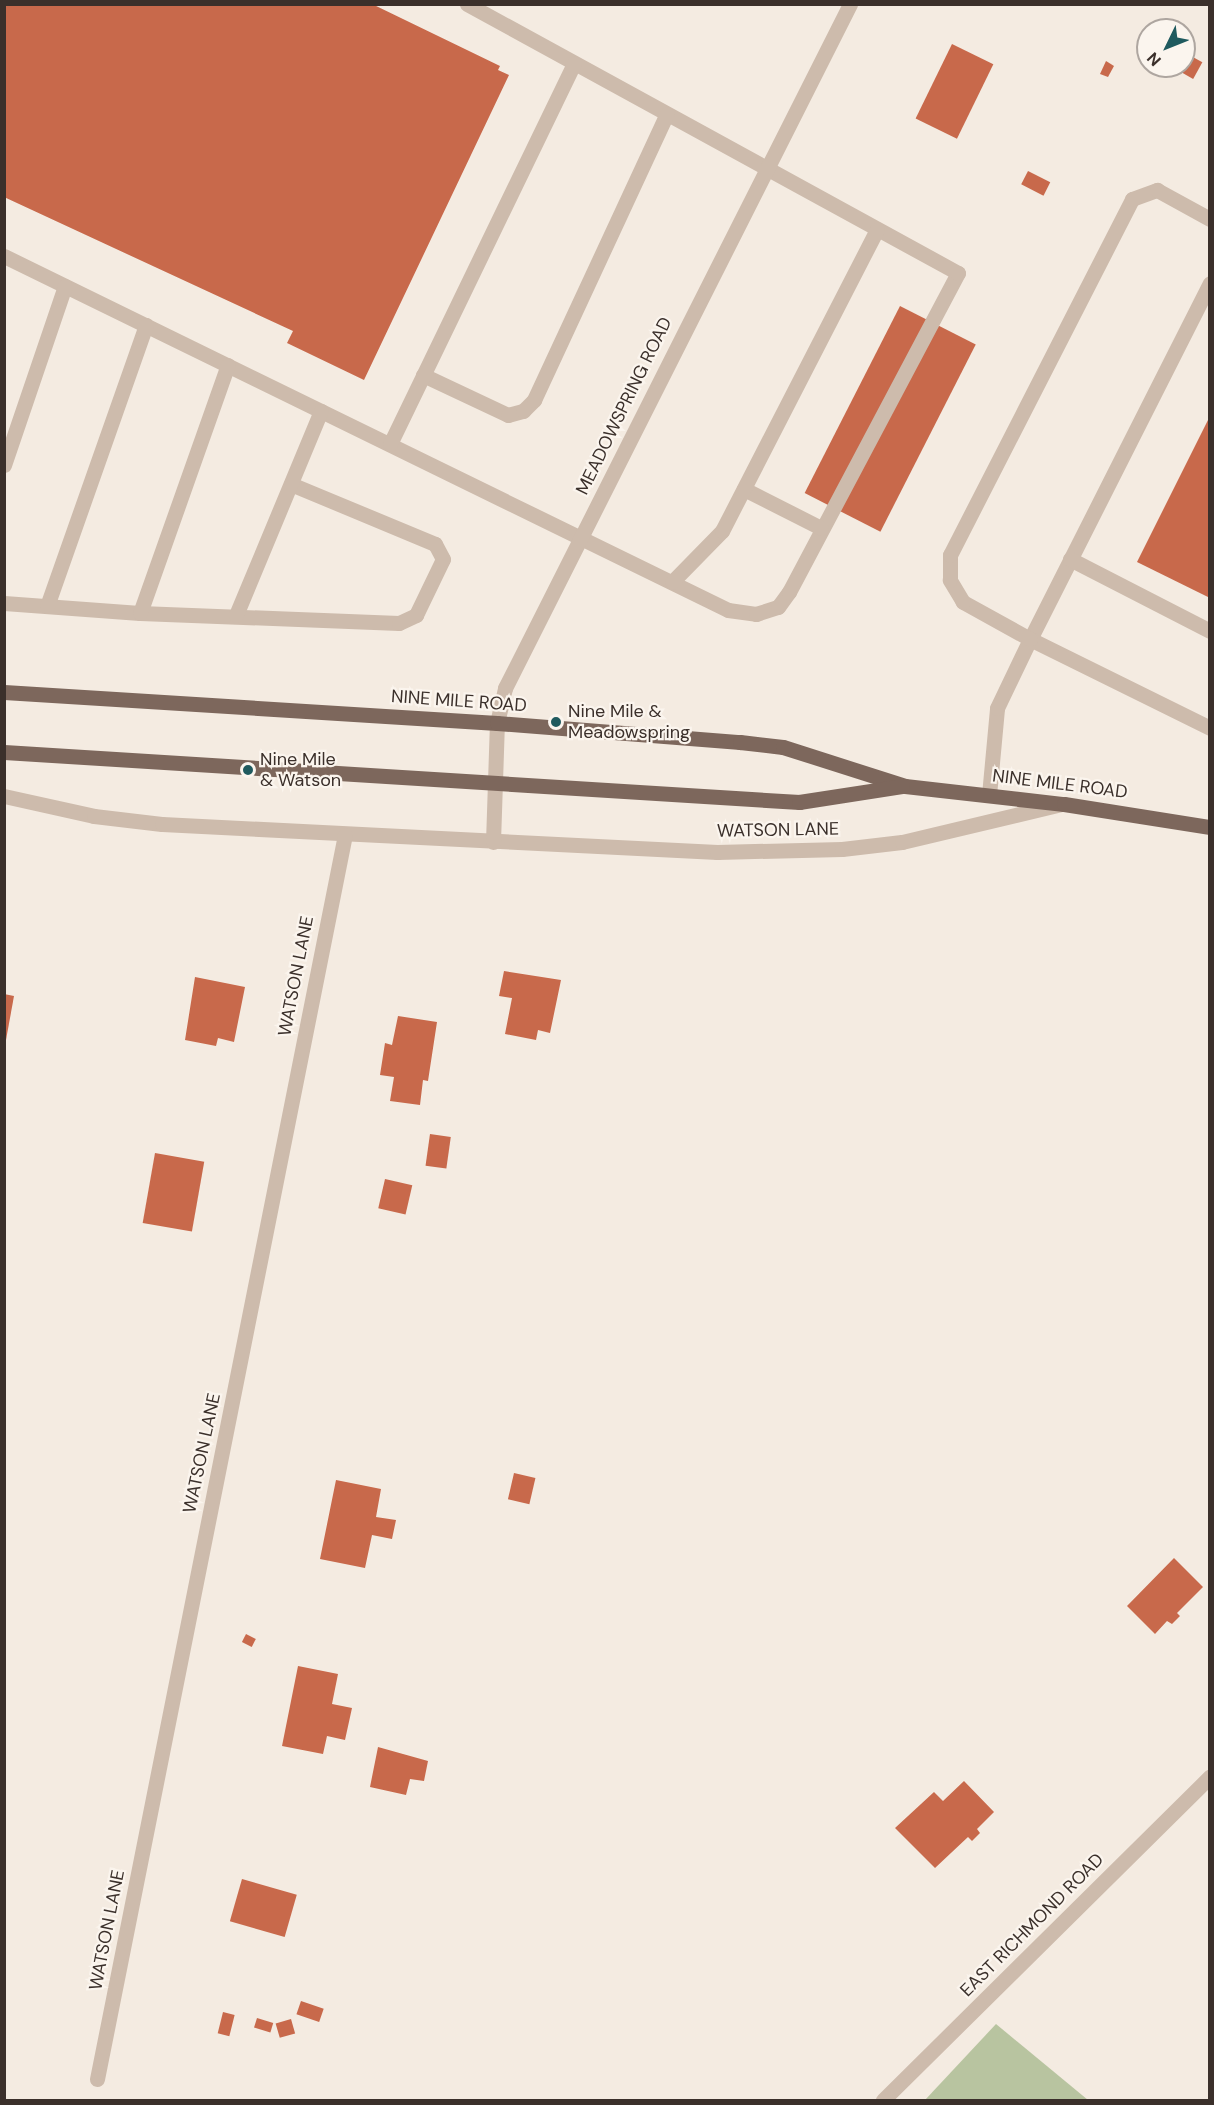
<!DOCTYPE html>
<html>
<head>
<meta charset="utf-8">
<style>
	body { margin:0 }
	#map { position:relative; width:1214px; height:2105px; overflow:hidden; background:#f4ebe1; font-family:"DM Sans",sans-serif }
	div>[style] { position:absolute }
	.green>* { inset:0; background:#b8c4a0 }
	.building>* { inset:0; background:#c8694b; transform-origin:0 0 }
	.minor>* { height:15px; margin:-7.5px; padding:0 7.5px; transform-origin:7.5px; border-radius:7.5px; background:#cdbbac }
	.major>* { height:15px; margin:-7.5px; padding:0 7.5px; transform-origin:7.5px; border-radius:7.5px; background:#7d675c }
	.dots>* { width:16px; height:16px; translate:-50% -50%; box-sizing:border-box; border:3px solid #fbf5ee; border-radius:50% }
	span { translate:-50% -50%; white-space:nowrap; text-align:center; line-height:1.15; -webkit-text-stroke:4.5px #fbf5ee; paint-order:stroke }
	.street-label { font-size:18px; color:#3b302b }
	.poi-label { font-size:18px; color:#3b302b }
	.left { translate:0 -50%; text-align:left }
	.frame { position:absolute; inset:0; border:6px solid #3b302b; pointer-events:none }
	.north { position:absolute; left:1136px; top:18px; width:60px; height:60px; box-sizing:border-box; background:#fbf5ee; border:2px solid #aea6a0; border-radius:50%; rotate:227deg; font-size:16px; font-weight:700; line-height:24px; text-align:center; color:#3b302b }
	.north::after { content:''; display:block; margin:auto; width:21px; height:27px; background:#1f5a5e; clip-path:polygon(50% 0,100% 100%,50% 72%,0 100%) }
</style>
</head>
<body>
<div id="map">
	<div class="green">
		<i style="clip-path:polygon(996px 2024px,1088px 2100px,925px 2100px)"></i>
	</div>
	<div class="building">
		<i style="clip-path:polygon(4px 4px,372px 4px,500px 66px,498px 70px,509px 75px,364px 380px,287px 343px,293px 331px,4px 197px)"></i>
		<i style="left:952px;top:44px;width:46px;height:83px;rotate:26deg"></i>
		<i style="left:1191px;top:56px;width:13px;height:19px;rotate:29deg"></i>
		<i style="clip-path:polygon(1106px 61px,1114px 66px,1108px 77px,1100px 74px)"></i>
		<i style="left:1028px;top:171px;width:25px;height:15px;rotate:27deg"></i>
		<i style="left:900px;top:306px;width:85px;height:210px;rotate:27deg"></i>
		<i style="clip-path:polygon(1210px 416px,1210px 598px,1137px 562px)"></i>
		<i style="clip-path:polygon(504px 971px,561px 980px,550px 1033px,538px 1030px,536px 1040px,505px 1034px,512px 998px,499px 996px)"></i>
		<i style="clip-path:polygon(195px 977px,245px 987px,234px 1042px,218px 1038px,216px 1046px,185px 1040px)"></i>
		<i style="clip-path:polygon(4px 994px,14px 996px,6px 1040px,4px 1040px)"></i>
		<i style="clip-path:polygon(398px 1016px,437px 1022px,428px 1081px,423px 1080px,420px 1105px,390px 1101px,394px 1077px,380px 1075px,385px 1043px,392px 1045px)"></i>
		<i style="left:430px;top:1134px;width:21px;height:32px;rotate:8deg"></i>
		<i style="left:155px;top:1153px;width:50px;height:71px;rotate:10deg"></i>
		<i style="left:385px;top:1179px;width:28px;height:30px;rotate:13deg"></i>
		<i style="left:514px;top:1473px;width:22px;height:27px;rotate:13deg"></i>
		<i style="clip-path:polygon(336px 1480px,381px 1489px,376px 1517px,396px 1520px,392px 1539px,372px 1535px,365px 1568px,320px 1559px)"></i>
		<i style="clip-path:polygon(1174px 1558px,1203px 1587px,1177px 1613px,1180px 1616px,1172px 1624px,1167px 1621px,1155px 1634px,1127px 1606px)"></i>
		<i style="left:246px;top:1634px;width:11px;height:9px;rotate:27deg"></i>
		<i style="clip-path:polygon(298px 1666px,338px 1674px,332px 1704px,352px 1708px,345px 1740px,327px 1736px,323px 1754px,282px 1746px)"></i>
		<i style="clip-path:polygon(378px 1747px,428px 1761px,424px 1781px,410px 1779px,406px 1795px,370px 1787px)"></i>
		<i style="clip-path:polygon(964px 1781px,994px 1812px,977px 1829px,980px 1833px,972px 1841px,968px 1837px,935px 1868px,895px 1828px,934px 1792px,943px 1801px)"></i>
		<i style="left:242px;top:1879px;width:57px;height:44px;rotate:16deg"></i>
		<i style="left:301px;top:2001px;width:24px;height:14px;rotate:19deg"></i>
		<i style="left:223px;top:2012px;width:12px;height:22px;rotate:14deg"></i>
		<i style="left:257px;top:2018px;width:17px;height:10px;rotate:17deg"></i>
		<i style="left:291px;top:2019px;width:15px;height:16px;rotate:74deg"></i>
	</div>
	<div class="minor">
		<i style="left:4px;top:256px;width:806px;rotate:26.06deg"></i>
		<i style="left:728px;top:610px;width:28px;rotate:8deg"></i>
		<i style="left:756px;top:614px;width:23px;rotate:-18deg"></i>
		<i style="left:778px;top:607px;width:19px;rotate:-54deg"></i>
		<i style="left:789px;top:592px;width:361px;rotate:-62.1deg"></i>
		<i style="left:958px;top:273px;width:560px;rotate:-151.28deg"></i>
		<i style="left:1210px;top:283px;width:399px;rotate:116.8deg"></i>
		<i style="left:1030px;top:639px;width:201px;rotate:26.3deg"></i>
		<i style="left:423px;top:375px;width:94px;rotate:25.2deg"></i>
		<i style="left:508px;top:415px;width:16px;rotate:-15deg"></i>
		<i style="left:523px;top:411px;width:16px;rotate:-45deg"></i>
		<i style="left:534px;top:400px;width:315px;rotate:-65.1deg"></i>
		<i style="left:390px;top:444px;width:423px;rotate:-64.2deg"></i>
		<i style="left:4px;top:465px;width:189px;rotate:-71.2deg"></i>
		<i style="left:744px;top:489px;width:86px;rotate:26.9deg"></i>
		<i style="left:1070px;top:559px;width:157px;rotate:27.2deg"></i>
		<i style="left:672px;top:582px;width:71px;rotate:-45.6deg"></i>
		<i style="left:722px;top:531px;width:339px;rotate:-62.8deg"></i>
		<i style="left:4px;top:603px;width:136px;rotate:4.2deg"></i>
		<i style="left:140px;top:613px;width:259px;rotate:2.2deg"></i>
		<i style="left:399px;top:623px;width:19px;rotate:-25deg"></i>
		<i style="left:416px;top:615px;width:62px;rotate:-64.3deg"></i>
		<i style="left:443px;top:559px;width:17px;rotate:-118deg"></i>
		<i style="left:435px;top:544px;width:156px;rotate:-157.4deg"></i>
		<i style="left:47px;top:606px;width:298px;rotate:-70.6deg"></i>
		<i style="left:140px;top:613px;width:263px;rotate:-70.5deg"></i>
		<i style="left:236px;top:615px;width:221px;rotate:-67.4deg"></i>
		<i style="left:989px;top:795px;width:87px;rotate:-84.7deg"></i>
		<i style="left:997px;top:708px;width:76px;rotate:-64.4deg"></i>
		<i style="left:1030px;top:639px;width:77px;rotate:-151.1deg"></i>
		<i style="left:963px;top:602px;width:26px;rotate:-121deg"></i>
		<i style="left:950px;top:580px;width:25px;rotate:-90deg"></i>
		<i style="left:950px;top:555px;width:400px;rotate:-62.9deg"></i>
		<i style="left:1132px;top:199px;width:27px;rotate:-20deg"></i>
		<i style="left:1157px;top:190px;width:60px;rotate:28.7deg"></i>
		<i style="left:4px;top:796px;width:92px;rotate:12.5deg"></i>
		<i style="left:94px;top:816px;width:68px;rotate:6.7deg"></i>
		<i style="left:162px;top:824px;width:556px;rotate:2.89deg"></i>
		<i style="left:717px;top:852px;width:125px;rotate:-1.4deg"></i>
		<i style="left:842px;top:849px;width:60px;rotate:-6.7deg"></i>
		<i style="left:902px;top:842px;width:163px;rotate:-13.4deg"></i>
		<i style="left:493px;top:842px;width:119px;rotate:-88.1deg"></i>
		<i style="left:497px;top:723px;width:36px;rotate:-77deg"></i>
		<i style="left:505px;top:688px;width:766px;rotate:-63.23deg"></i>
		<i style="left:97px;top:2079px;width:1268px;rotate:-78.73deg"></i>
		<i style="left:883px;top:2100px;width:460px;rotate:-44.7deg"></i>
	</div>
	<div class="major">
		<i style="left:4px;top:692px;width:494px;rotate:3.6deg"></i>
		<i style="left:497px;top:723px;width:244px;rotate:4.5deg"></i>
		<i style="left:740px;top:742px;width:43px;rotate:6.6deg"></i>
		<i style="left:783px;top:747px;width:128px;rotate:17.7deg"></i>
		<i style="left:905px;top:786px;width:160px;rotate:6.5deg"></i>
		<i style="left:1064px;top:804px;width:148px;rotate:9deg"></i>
		<i style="left:4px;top:752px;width:797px;rotate:3.6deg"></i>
		<i style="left:799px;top:802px;width:104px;rotate:-8.8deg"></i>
	</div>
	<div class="dots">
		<i style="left:556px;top:722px;background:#1f5a5e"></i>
		<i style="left:248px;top:770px;background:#1f5a5e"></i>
	</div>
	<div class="street-label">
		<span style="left:624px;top:406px;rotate:-64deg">MEADOWSPRING ROAD</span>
		<span style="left:459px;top:701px;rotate:4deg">NINE MILE ROAD</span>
		<span style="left:1060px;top:784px;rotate:7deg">NINE MILE ROAD</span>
		<span style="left:778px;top:830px;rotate:-1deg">WATSON LANE</span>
		<span style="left:296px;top:976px;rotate:-79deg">WATSON LANE</span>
		<span style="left:202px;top:1453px;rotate:-78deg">WATSON LANE</span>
		<span style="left:1032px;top:1925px;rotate:-45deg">EAST RICHMOND ROAD</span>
		<span style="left:107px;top:1930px;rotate:-79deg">WATSON LANE</span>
	</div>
	<div class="poi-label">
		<span class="left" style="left:568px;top:722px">Nine Mile &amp;<br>Meadowspring</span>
		<span class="left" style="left:260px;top:770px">Nine Mile<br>&amp; Watson</span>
	</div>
	<div class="frame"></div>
	<div class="north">N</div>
</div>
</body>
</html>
